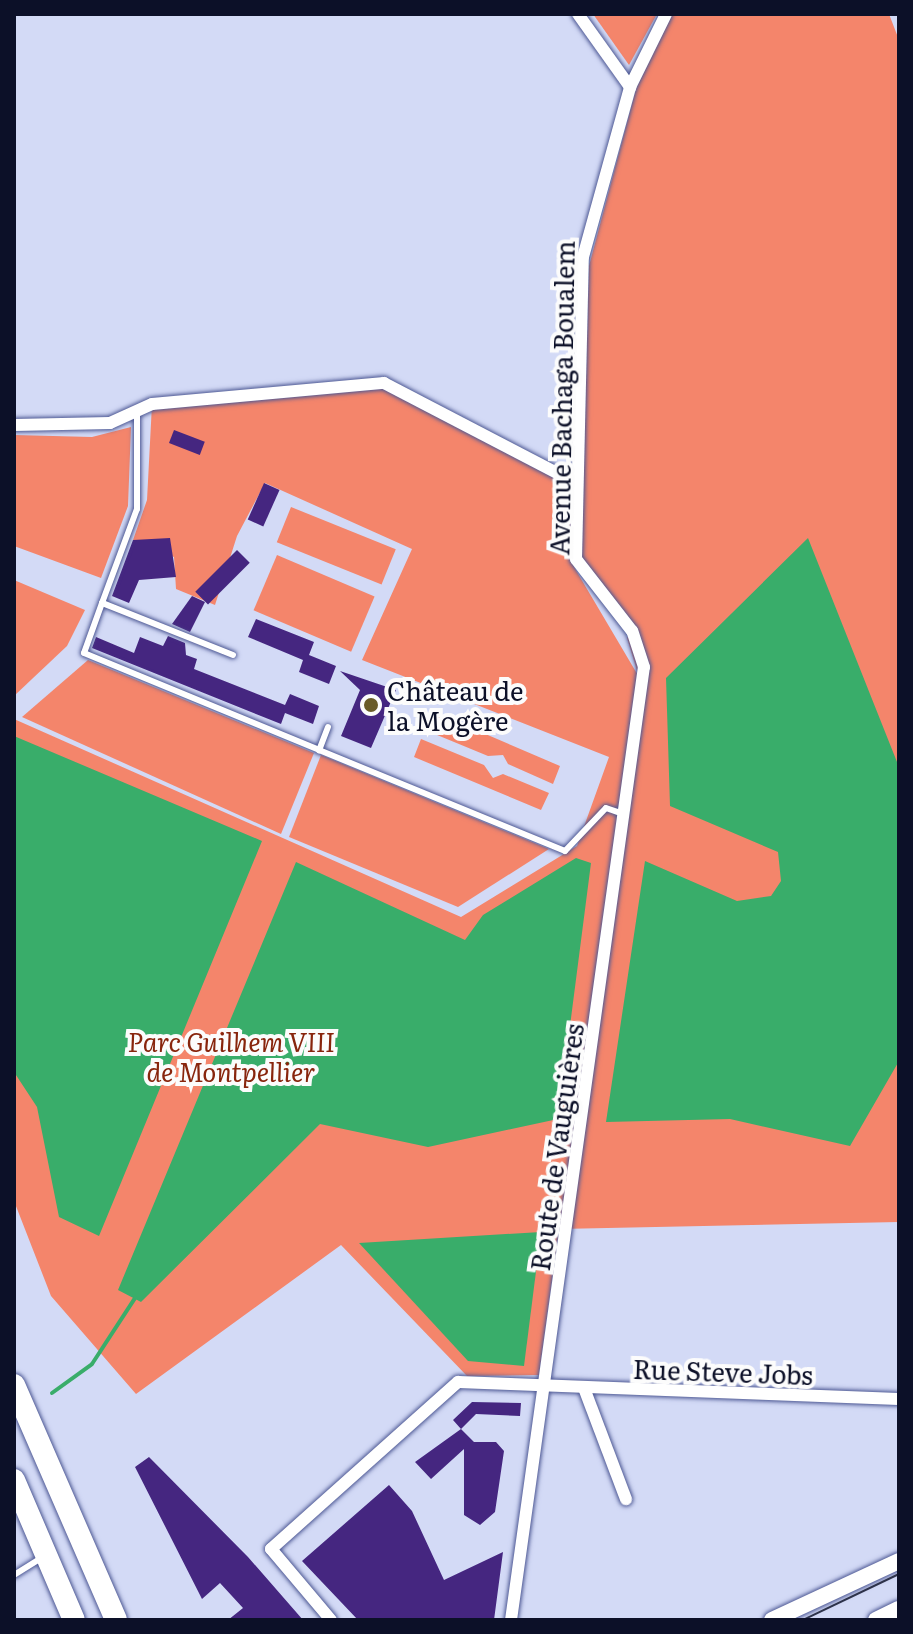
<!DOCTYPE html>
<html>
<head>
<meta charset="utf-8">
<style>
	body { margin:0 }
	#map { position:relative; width:913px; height:1634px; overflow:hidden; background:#d3daf6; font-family:Literata,serif }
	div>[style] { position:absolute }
	.green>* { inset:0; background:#f4856b; transform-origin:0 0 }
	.water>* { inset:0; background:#39ad6a }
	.stream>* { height:4px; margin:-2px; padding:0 2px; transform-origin:2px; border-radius:2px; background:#39ad6a }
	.building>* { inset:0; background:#452680; transform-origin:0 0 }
	.roads { filter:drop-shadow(0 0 2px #4d5894) drop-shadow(0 0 2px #4d5894) }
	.service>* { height:6px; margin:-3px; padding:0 3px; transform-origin:3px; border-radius:3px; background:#fff }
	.minor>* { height:12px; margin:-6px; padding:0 6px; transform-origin:6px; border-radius:6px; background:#fff }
	.tertiary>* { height:16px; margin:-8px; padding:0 8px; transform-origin:8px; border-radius:8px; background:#fff }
	.motorway>* { height:22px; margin:-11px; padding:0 11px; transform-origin:11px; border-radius:11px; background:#fff }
	.tram>* { height:2px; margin:-1px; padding:0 1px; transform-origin:1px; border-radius:1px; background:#2d324a }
	.dots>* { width:22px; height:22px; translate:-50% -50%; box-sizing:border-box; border:4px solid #fcfcfc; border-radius:50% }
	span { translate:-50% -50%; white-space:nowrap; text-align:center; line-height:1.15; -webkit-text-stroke:8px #fcfcfc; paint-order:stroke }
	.street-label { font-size:26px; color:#0c1028 }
	.poi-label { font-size:26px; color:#0c1028 }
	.left { translate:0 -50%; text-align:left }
	.park-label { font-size:26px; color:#88250d; font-style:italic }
	.frame { position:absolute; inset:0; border:16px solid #0c1028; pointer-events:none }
</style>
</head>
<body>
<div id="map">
	<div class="green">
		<i style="clip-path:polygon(593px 14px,657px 14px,629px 65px)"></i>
		<i style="clip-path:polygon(672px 14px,889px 14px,899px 40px,899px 1222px,559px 1229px,539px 1375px,467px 1376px,341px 1245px,136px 1394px,51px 1296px,14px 1201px,14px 719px,461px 917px,577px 846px,609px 757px,362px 660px,412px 549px,265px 483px,237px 536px,215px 605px,176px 589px,174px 557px,133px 540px,147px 500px,152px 404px,384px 383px,573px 482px,574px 567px,639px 677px,627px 638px,635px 629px,581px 560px,589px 266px,636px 89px)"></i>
		<i style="clip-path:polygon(131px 427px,128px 506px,101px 578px,14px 546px,14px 435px,92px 437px)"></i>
		<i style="left:291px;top:507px;width:113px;height:38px;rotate:22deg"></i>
		<i style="left:277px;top:555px;width:106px;height:60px;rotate:23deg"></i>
		<i style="clip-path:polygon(14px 580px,85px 610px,67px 646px,14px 696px)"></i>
		<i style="clip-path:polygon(88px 660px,314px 753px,281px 834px,22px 717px)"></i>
		<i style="clip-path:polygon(434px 712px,560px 766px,553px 784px,508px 764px,503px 755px,488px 756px,425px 730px)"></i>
		<i style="clip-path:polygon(421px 739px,484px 765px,493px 778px,503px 774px,549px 793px,541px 810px,414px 757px)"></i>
		<i style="clip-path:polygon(321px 755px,549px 849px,458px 907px,289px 837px)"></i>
	</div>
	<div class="water">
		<i style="clip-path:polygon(808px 538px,899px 767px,899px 1061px,850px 1146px,730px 1119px,606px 1122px,645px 861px,737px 901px,771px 896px,781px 881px,778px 852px,670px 806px,666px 678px)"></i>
		<i style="clip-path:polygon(14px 736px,262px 841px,99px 1236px,59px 1217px,37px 1107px,14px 1072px)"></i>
		<i style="clip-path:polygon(576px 858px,591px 863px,558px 1119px,428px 1147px,320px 1124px,141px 1302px,118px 1290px,296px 862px,465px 940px,483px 915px)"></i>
		<i style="clip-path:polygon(541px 1232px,524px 1366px,468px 1361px,359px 1243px)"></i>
	</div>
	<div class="stream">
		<i style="left:52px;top:1393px;width:49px;rotate:-35.9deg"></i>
		<i style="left:92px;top:1364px;width:79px;rotate:-56.9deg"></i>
	</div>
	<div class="building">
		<i style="left:174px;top:430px;width:33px;height:14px;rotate:21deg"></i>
		<i style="left:264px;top:483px;width:17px;height:40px;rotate:24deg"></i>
		<i style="clip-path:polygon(170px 538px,176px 577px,139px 580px,129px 603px,112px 596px,133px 540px)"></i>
		<i style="left:237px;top:550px;width:18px;height:59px;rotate:45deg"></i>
		<i style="clip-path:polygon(192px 596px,205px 602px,190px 632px,172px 624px)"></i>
		<i style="clip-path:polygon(256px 619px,314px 642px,309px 655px,336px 666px,329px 684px,299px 672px,303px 660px,248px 637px)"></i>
		<i style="clip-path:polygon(168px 636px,185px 643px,186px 655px,197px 659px,194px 669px,285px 705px,290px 694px,319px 706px,313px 724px,285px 713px,281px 724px,92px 648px,96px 637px,134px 653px,140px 637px,163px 646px)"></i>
		<i style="clip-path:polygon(340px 671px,396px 690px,371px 748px,341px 736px,360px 690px)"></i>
		<i style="clip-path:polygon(472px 1402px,521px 1403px,520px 1416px,476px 1414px,461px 1429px,453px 1420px)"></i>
		<i style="clip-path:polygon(461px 1429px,474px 1442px,496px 1442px,504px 1451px,495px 1512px,480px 1525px,464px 1515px,464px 1449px,431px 1479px,415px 1462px)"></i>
		<i style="clip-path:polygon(149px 1457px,248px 1557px,303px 1620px,228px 1620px,243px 1608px,220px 1583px,202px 1599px,135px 1467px)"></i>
		<i style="clip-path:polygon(389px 1485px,412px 1511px,444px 1580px,503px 1552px,494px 1620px,358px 1620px,302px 1561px)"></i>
	</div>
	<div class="roads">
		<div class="service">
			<i style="left:102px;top:603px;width:100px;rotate:-69.6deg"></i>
			<i style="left:137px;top:509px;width:98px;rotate:-90deg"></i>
			<i style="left:233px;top:655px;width:141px;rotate:-158.3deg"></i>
			<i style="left:102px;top:603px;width:53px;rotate:109.8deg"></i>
			<i style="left:84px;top:653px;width:254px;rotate:22.4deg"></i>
			<i style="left:328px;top:727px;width:25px;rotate:111deg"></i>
			<i style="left:319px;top:750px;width:266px;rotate:22.3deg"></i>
			<i style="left:565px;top:851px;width:59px;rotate:-46.4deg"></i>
			<i style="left:606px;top:808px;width:18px;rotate:19deg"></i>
			<i style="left:14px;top:1575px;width:34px;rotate:-32deg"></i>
		</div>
		<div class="minor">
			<i style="left:578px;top:14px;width:90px;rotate:54.5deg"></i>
			<i style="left:14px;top:425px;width:96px;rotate:-1.2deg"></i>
			<i style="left:110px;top:423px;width:46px;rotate:-24.3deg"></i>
			<i style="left:152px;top:404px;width:233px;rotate:-5.2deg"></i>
			<i style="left:384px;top:383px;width:216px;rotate:27.5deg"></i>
			<i style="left:584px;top:1388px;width:119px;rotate:69.3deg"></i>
			<i style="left:331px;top:1620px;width:93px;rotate:-130.2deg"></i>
			<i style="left:271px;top:1549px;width:251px;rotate:-41.8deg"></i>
			<i style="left:458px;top:1382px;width:441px;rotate:2.2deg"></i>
			<i style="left:511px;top:1620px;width:962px;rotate:-82.06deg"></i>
			<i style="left:644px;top:667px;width:38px;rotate:-108deg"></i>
			<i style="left:632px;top:631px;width:91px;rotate:-127.9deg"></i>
			<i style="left:576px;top:559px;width:302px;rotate:-88.7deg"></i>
			<i style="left:583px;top:257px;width:176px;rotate:-74.5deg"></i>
			<i style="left:630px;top:87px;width:81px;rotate:-63.7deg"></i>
		</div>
		<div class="tertiary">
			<i style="left:772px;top:1620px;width:140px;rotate:-24.9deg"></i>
			<i style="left:876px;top:1620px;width:25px;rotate:-26deg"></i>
		</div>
		<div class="motorway">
			<i style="left:14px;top:1385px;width:256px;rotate:66.5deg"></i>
			<i style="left:14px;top:1480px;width:152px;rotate:66.8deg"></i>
		</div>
	</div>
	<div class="tram">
		<i style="left:803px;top:1620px;width:106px;rotate:-25.6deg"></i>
	</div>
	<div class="dots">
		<i style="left:371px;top:705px;background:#695b28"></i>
	</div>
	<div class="street-label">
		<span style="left:561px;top:398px;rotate:-89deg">Avenue Bachaga Boualem</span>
		<span style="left:556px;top:1147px;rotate:-82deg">Route de Vauguières</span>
		<span style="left:723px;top:1371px;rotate:2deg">Rue Steve Jobs</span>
	</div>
	<div class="poi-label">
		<span class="left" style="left:387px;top:705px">Château de<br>la Mogère</span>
	</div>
	<div class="park-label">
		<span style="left:231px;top:1056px">Parc Guilhem VIII<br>de Montpellier</span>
	</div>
	<div class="frame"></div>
</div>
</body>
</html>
